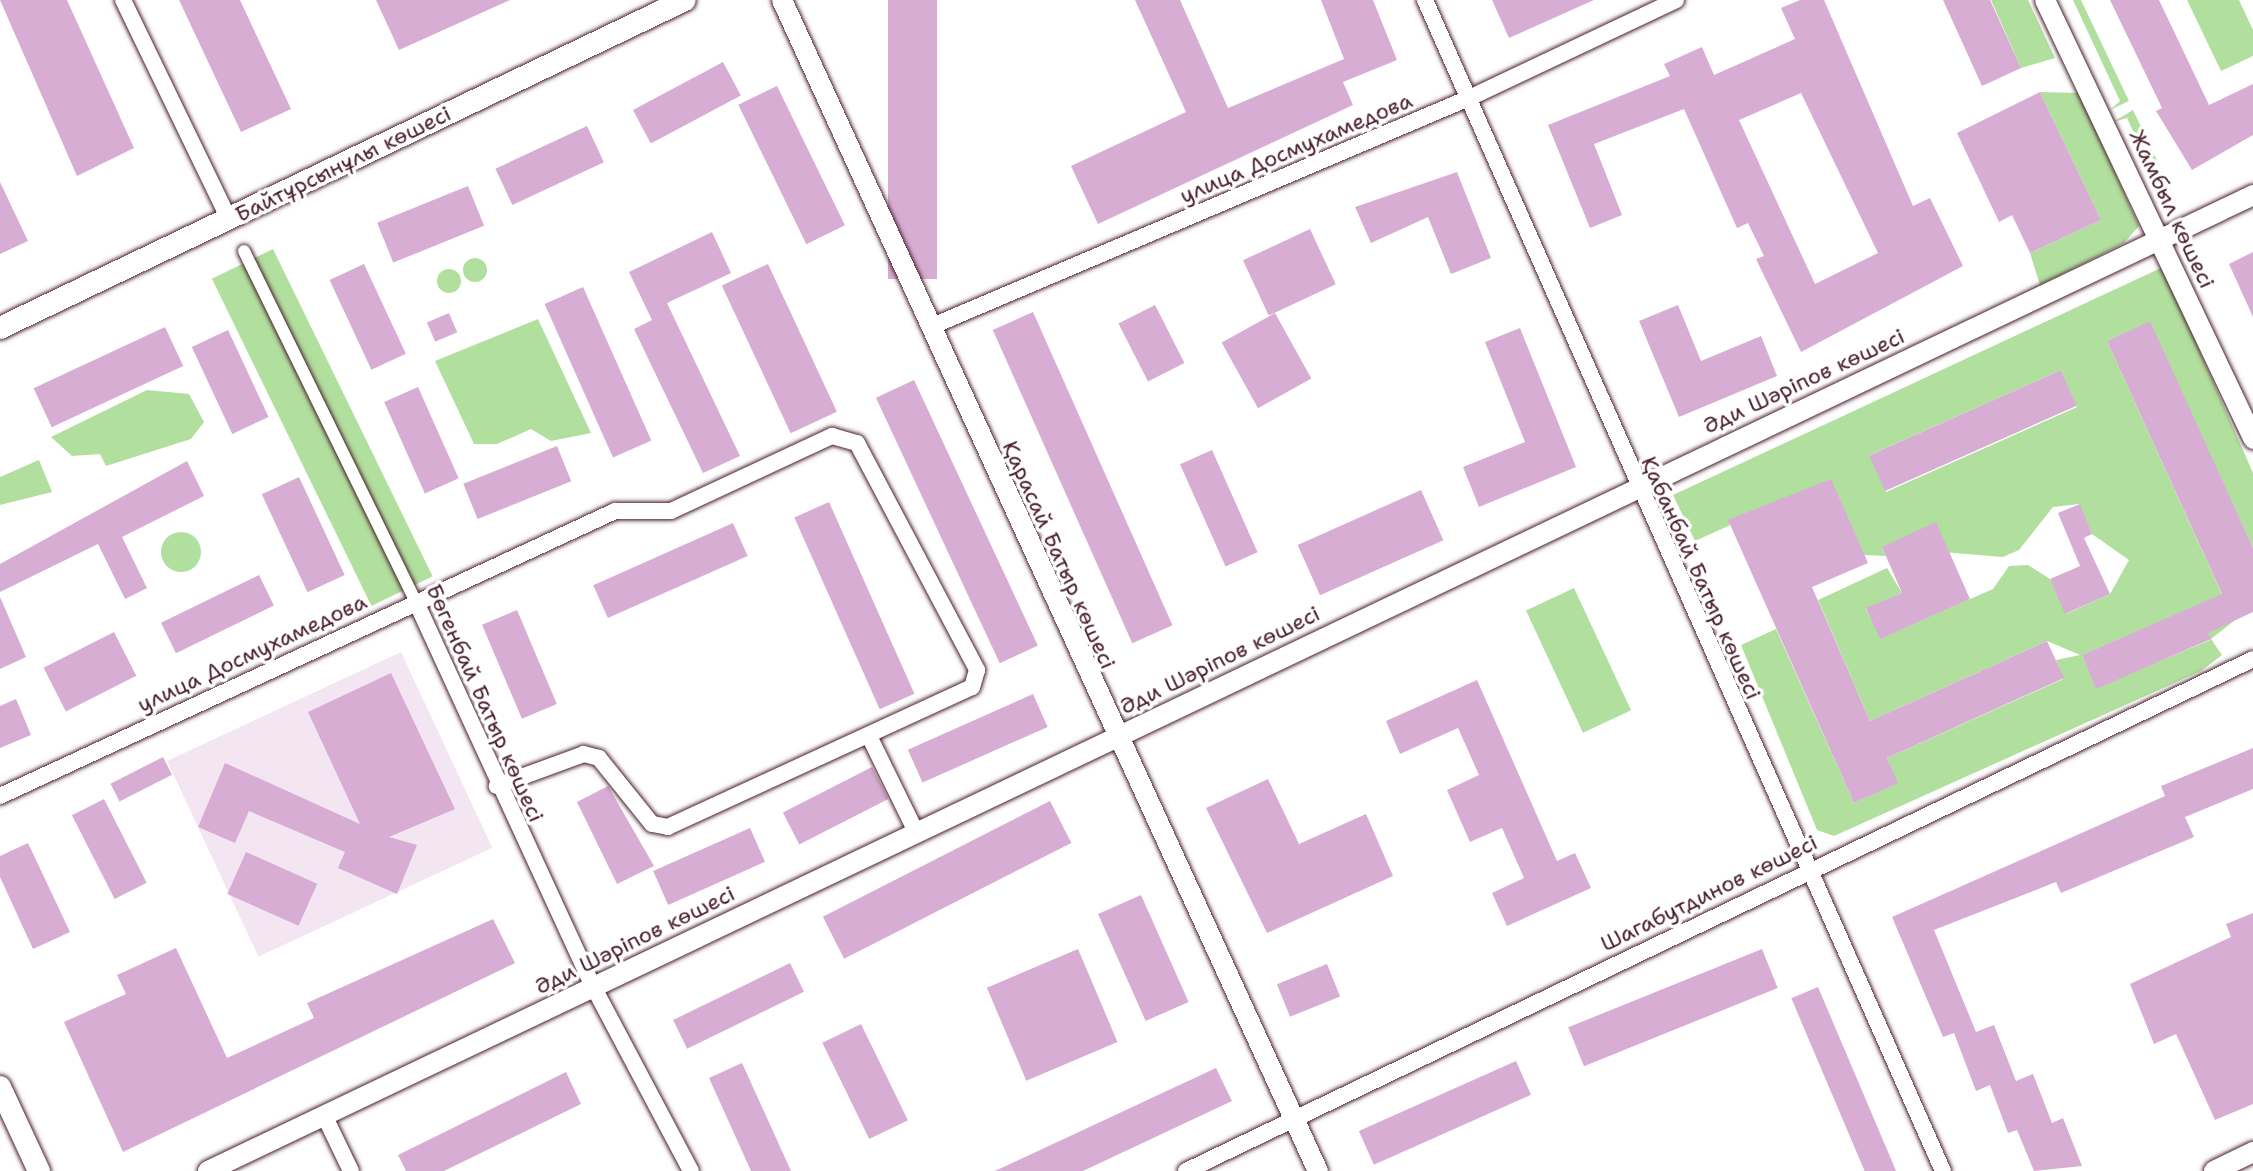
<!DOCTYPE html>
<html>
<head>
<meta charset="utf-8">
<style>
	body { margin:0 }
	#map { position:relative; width:2253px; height:1171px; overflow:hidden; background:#fff; font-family:"Shantell Sans",sans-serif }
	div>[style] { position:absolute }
	.built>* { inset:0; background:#f3e6f2; transform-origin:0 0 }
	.green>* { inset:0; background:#b1df9e; transform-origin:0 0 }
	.round { border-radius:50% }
	.building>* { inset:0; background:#d7add3; transform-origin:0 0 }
	.roads { filter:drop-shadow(0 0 2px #4a1f2b) drop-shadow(0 0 2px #4a1f2b) }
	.pedestrian>* { height:12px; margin:-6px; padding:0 6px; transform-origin:6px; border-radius:6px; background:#fff }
	.minor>* { height:16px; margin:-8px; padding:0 8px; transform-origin:8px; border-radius:8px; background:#fff }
	.tertiary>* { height:20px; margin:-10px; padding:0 10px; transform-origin:10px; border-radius:10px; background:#fff }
	.secondary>* { height:22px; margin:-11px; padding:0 11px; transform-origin:11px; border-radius:11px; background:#fff }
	span { translate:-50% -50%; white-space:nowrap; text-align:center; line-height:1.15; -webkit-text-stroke:7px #fff; paint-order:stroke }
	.street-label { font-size:22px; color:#4a1f2b }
</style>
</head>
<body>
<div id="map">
	<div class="built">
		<i style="left:401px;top:652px;width:216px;height:258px;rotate:65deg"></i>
	</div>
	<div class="green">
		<i style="clip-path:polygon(1991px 0,2028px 0,2055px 58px,2021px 68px)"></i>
		<i style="clip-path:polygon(2073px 0,2081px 0,2129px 101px,2110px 110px,2120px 101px)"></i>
		<i style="clip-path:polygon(2187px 0,2239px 0,2253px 30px,2253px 56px,2221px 71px)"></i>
		<i style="clip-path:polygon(2040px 92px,2079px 93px,2139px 226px,2124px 243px,2040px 285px,2030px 253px,2101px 220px)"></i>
		<i style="clip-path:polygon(2133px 110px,2171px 190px,2162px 194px,2127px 118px,2113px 122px)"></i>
		<i style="left:273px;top:249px;width:364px;height:68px;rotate:64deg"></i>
		<i class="round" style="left:463px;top:258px;width:24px;height:24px"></i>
		<i style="clip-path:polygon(evenodd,2163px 267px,2253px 473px,2253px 548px,2149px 322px,2107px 341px,2234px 621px,2211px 639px,2222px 655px,2201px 671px,1834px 836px,1817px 830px,1741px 645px,1776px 629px,1854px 803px,1897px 783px,1887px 758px,2063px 679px,2056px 660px,2080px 655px,2047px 641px,1870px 721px,1818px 600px,1887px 568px,1902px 593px,1866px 609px,1881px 638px,1993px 589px,2009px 566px,2028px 565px,2050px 579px,2066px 614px,2110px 594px,2129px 560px,2092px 534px,2079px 504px,2053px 507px,2019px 550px,2003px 557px,1882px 547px,1886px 556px,1864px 555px,1790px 498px,1695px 541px,1673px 495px,2163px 267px,2061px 370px,2077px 407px,1886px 492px,1870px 455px,2061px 370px,2163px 267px,2196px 606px,2210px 640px,2096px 688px,2082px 655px,2196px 606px)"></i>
		<i class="round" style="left:437px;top:269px;width:24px;height:24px"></i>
		<i style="clip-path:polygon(538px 319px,591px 433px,551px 441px,531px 429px,497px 444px,474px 444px,435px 361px)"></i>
		<i style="clip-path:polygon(147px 390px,189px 394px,204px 422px,191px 439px,106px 466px,100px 454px,72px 456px,51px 437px)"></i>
		<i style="clip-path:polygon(39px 460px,52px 492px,0 505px,0 477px)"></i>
		<i class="round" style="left:161px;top:532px;width:40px;height:40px"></i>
		<i style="left:1574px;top:588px;width:135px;height:53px;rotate:65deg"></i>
	</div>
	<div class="building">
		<i style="clip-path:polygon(0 0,67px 0,134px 148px,77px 176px)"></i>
		<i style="clip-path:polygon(179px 0,240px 0,291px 109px,241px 132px)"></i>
		<i style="clip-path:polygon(376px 0,510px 0,399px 50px)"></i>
		<i style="left:888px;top:0;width:49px;height:279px"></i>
		<i style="clip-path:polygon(1135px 0,1180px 0,1228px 108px,1344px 59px,1321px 0,1373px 0,1397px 60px,1343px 82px,1353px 105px,1098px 224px,1071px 166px,1186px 112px)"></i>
		<i style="clip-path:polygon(1492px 0,1594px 0,1509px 38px)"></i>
		<i style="clip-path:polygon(evenodd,1800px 0,1824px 0,1913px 206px,1930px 198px,1963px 266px,1801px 352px,1756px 259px,1764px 256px,1748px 223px,1737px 228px,1684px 109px,1594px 144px,1622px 215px,1590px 228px,1548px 125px,1670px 76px,1664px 64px,1702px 47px,1714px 75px,1795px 39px,1781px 8px,1800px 0,1801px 93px,1878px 253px,1815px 284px,1739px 120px,1801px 93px)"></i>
		<i style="clip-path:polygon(1943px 0,1990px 0,2021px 68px,1982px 86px)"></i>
		<i style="clip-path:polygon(2110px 0,2159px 0,2209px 105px,2253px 84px,2253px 135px,2192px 170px,2156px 111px,2162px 108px)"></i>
		<i style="left:723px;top:62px;width:38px;height:102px;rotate:62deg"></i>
		<i style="left:777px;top:86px;width:155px;height:43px;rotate:64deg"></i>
		<i style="clip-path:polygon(2040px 92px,2101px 220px,2030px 253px,2012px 215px,1999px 222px,1957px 133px)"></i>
		<i style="left:587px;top:126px;width:40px;height:101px;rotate:65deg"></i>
		<i style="clip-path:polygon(1457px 172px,1491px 258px,1451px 274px,1428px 217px,1371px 243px,1355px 207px)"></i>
		<i style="clip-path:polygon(0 182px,28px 241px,0 254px)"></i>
		<i style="left:468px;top:186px;width:43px;height:98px;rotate:68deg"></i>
		<i style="left:1310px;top:229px;width:61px;height:74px;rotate:65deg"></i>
		<i style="clip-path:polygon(712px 232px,731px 273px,667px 303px,740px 456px,703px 473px,634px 329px,652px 320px,629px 272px)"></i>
		<i style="clip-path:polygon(2253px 252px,2253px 317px,2229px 264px)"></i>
		<i style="left:364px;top:264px;width:99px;height:38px;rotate:65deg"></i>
		<i style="left:768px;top:264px;width:163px;height:51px;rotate:65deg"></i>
		<i style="left:583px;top:287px;width:168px;height:42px;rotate:66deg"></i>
		<i style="left:1155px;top:305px;width:65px;height:41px;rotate:63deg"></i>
		<i style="clip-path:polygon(1678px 305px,1701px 361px,1761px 336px,1777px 376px,1679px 417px,1639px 321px)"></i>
		<i style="left:1033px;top:312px;width:343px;height:44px;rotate:66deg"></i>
		<i style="left:449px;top:313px;width:21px;height:24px;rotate:67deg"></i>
		<i style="left:1275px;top:313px;width:75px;height:61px;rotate:61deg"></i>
		<i style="clip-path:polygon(2150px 321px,2253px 548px,2253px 612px,2208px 633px,2211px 639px,2096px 689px,2082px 655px,2222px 594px,2107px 341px)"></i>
		<i style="left:165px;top:327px;width:43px;height:145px;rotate:65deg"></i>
		<i style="clip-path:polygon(1520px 328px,1576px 467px,1479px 507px,1463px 467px,1525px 442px,1485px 342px)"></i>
		<i style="left:228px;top:330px;width:96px;height:40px;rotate:65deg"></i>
		<i style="left:2061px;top:370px;width:39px;height:210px;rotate:66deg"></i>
		<i style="left:914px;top:380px;width:293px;height:42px;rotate:65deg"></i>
		<i style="left:418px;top:387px;width:100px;height:37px;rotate:66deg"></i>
		<i style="left:557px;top:446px;width:38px;height:101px;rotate:68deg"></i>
		<i style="left:1212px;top:450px;width:112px;height:35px;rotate:66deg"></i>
		<i style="clip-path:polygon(187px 461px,204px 496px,122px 537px,147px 588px,125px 599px,98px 544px,0 592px,0 564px)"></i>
		<i style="left:299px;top:477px;width:108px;height:41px;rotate:65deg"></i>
		<i style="clip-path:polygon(1831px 479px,1868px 563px,1812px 587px,1870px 721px,2047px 641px,2064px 678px,1887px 758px,1898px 783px,1854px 803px,1728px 520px)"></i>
		<i style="left:1421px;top:490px;width:55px;height:135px;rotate:66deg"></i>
		<i style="left:829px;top:502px;width:210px;height:38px;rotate:66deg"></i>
		<i style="clip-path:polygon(2080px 504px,2092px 534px,2084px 538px,2110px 594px,2065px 614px,2050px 579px,2080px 566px,2058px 513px)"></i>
		<i style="clip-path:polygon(1936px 522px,1970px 599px,1880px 639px,1866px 608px,1902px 593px,1882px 547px)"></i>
		<i style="left:733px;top:523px;width:36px;height:153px;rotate:66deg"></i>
		<i style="left:259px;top:575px;width:34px;height:109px;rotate:64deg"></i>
		<i style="clip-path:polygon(0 597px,26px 657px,0 669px)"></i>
		<i style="left:517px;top:610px;width:102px;height:38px;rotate:67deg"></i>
		<i style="left:114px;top:632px;width:49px;height:79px;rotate:63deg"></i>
		<i style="clip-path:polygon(391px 673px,455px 809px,389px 837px,417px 845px,397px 894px,338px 868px,345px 852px,249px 811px,235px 843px,198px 827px,225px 763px,360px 824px,308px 712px)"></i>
		<i style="clip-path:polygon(1477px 680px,1557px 861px,1575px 853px,1591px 888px,1507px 926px,1492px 893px,1524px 878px,1502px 828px,1470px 842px,1447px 790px,1479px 775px,1458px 728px,1400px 754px,1386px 721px)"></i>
		<i style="left:1033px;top:694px;width:36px;height:137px;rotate:66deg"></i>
		<i style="clip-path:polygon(16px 699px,31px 735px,0 748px,0 706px)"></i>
		<i style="clip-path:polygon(2253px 748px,2253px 789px,2185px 817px,2194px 837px,2061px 893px,2056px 882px,1934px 930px,1976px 1032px,1994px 1025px,2016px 1081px,2033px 1074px,2052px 1123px,2063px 1118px,2082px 1166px,2034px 1171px,2017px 1130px,2008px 1133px,1990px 1085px,1976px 1091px,1954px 1033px,1943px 1037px,1892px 917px,2165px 796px,2161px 786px)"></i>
		<i style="left:163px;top:757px;width:20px;height:59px;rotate:63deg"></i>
		<i style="left:872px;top:767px;width:36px;height:100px;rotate:63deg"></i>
		<i style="clip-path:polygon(1268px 779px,1299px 844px,1366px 814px,1393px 876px,1267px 933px,1206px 808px)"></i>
		<i style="clip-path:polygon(608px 786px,654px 866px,617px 884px,577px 802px)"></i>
		<i style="left:104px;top:799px;width:94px;height:36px;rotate:63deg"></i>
		<i style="left:1050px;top:801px;width:47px;height:255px;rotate:63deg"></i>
		<i style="left:750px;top:828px;width:37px;height:106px;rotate:66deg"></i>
		<i style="clip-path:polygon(28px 843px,70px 932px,33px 949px,0 877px,0 856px)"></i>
		<i style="left:246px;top:852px;width:78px;height:46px;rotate:24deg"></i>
		<i style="left:1141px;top:895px;width:117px;height:47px;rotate:66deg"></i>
		<i style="clip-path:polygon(2253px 913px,2253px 1104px,2215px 1120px,2176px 1034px,2154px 1044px,2130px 984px,2231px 937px,2226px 924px)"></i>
		<i style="clip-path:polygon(493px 919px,515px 963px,123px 1152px,64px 1022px,126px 994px,117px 975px,176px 948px,227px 1058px,314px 1018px,307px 1003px)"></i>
		<i style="left:1078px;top:949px;width:101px;height:99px;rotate:67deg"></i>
		<i style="left:1762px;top:949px;width:42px;height:209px;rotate:68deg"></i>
		<i style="left:790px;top:963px;width:32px;height:130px;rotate:64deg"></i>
		<i style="left:1327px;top:964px;width:35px;height:54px;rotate:68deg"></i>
		<i style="left:1818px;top:987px;width:200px;height:29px;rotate:67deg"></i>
		<i style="left:861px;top:1024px;width:107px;height:43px;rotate:64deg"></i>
		<i style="left:1516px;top:1061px;width:37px;height:172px;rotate:66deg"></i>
		<i style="clip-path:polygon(742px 1063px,791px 1171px,751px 1171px,709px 1078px)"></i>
		<i style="clip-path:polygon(1216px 1068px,1232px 1101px,1083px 1171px,995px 1171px)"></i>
		<i style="clip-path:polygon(566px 1072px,581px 1104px,444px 1171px,406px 1171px,398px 1155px)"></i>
	</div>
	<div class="roads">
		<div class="pedestrian">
			<i style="left:244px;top:251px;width:393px;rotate:63.9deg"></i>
		</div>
		<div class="minor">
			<i style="left:123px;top:0;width:243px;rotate:64.2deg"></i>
			<i style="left:1425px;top:0;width:1280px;rotate:66.14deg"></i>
			<i style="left:930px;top:327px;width:586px;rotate:-23.02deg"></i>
			<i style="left:1469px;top:98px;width:229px;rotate:-25.3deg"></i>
			<i style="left:417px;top:604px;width:421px;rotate:65.3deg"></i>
			<i style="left:593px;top:986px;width:209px;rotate:62.1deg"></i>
			<i style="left:870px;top:738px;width:105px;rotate:63.9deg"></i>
			<i style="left:0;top:796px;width:678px;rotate:-24.86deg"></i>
			<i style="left:615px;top:511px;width:56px"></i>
			<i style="left:671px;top:511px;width:178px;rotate:-25deg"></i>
			<i style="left:832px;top:436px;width:26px;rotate:16deg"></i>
			<i style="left:857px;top:443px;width:257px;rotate:62.1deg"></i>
			<i style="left:977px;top:670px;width:18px;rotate:106deg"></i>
			<i style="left:972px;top:687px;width:335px;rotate:155.3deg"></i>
			<i style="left:668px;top:827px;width:16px;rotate:-169deg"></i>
			<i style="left:652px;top:824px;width:85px;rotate:-128.8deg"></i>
			<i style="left:599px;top:758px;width:16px;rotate:-165deg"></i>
			<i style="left:584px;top:754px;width:93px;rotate:159.8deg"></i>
			<i style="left:324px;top:1115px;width:62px;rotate:64.3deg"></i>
			<i style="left:1186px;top:1171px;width:1183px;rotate:-25.63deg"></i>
		</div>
		<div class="tertiary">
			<i style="left:782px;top:0;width:1288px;rotate:65.41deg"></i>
			<i style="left:2045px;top:0;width:486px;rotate:64.6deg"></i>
			<i style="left:208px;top:1171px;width:2266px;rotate:-25.51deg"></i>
			<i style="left:2214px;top:1171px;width:43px;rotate:-26deg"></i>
		</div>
		<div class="secondary">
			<i style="left:0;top:328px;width:759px;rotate:-25.59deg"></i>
			<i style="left:0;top:1087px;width:93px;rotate:65.1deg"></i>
		</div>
	</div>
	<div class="street-label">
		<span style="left:1296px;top:148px;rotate:-23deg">улица Досмухамедова</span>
		<span style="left:343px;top:164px;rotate:-26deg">Байтұрсынұлы көшесі</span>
		<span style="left:2172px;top:209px;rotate:65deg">Жамбыл көшесі</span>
		<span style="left:1804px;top:381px;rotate:-25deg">Әди Шәріпов көшесі</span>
		<span style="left:1059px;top:555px;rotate:66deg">Қарасай Батыр көшесі</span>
		<span style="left:1701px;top:578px;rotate:66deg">Қабанбай Батыр көшесі</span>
		<span style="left:252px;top:653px;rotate:-25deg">улица Досмухамедова</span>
		<span style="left:1220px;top:660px;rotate:-26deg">Әди Шәріпов көшесі</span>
		<span style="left:485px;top:703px;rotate:66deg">Бөгенбай Батыр көшесі</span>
		<span style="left:1709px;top:893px;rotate:-26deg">Шагабутдинов көшесі</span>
		<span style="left:635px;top:940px;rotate:-26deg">Әди Шәріпов көшесі</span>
	</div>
</div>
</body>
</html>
